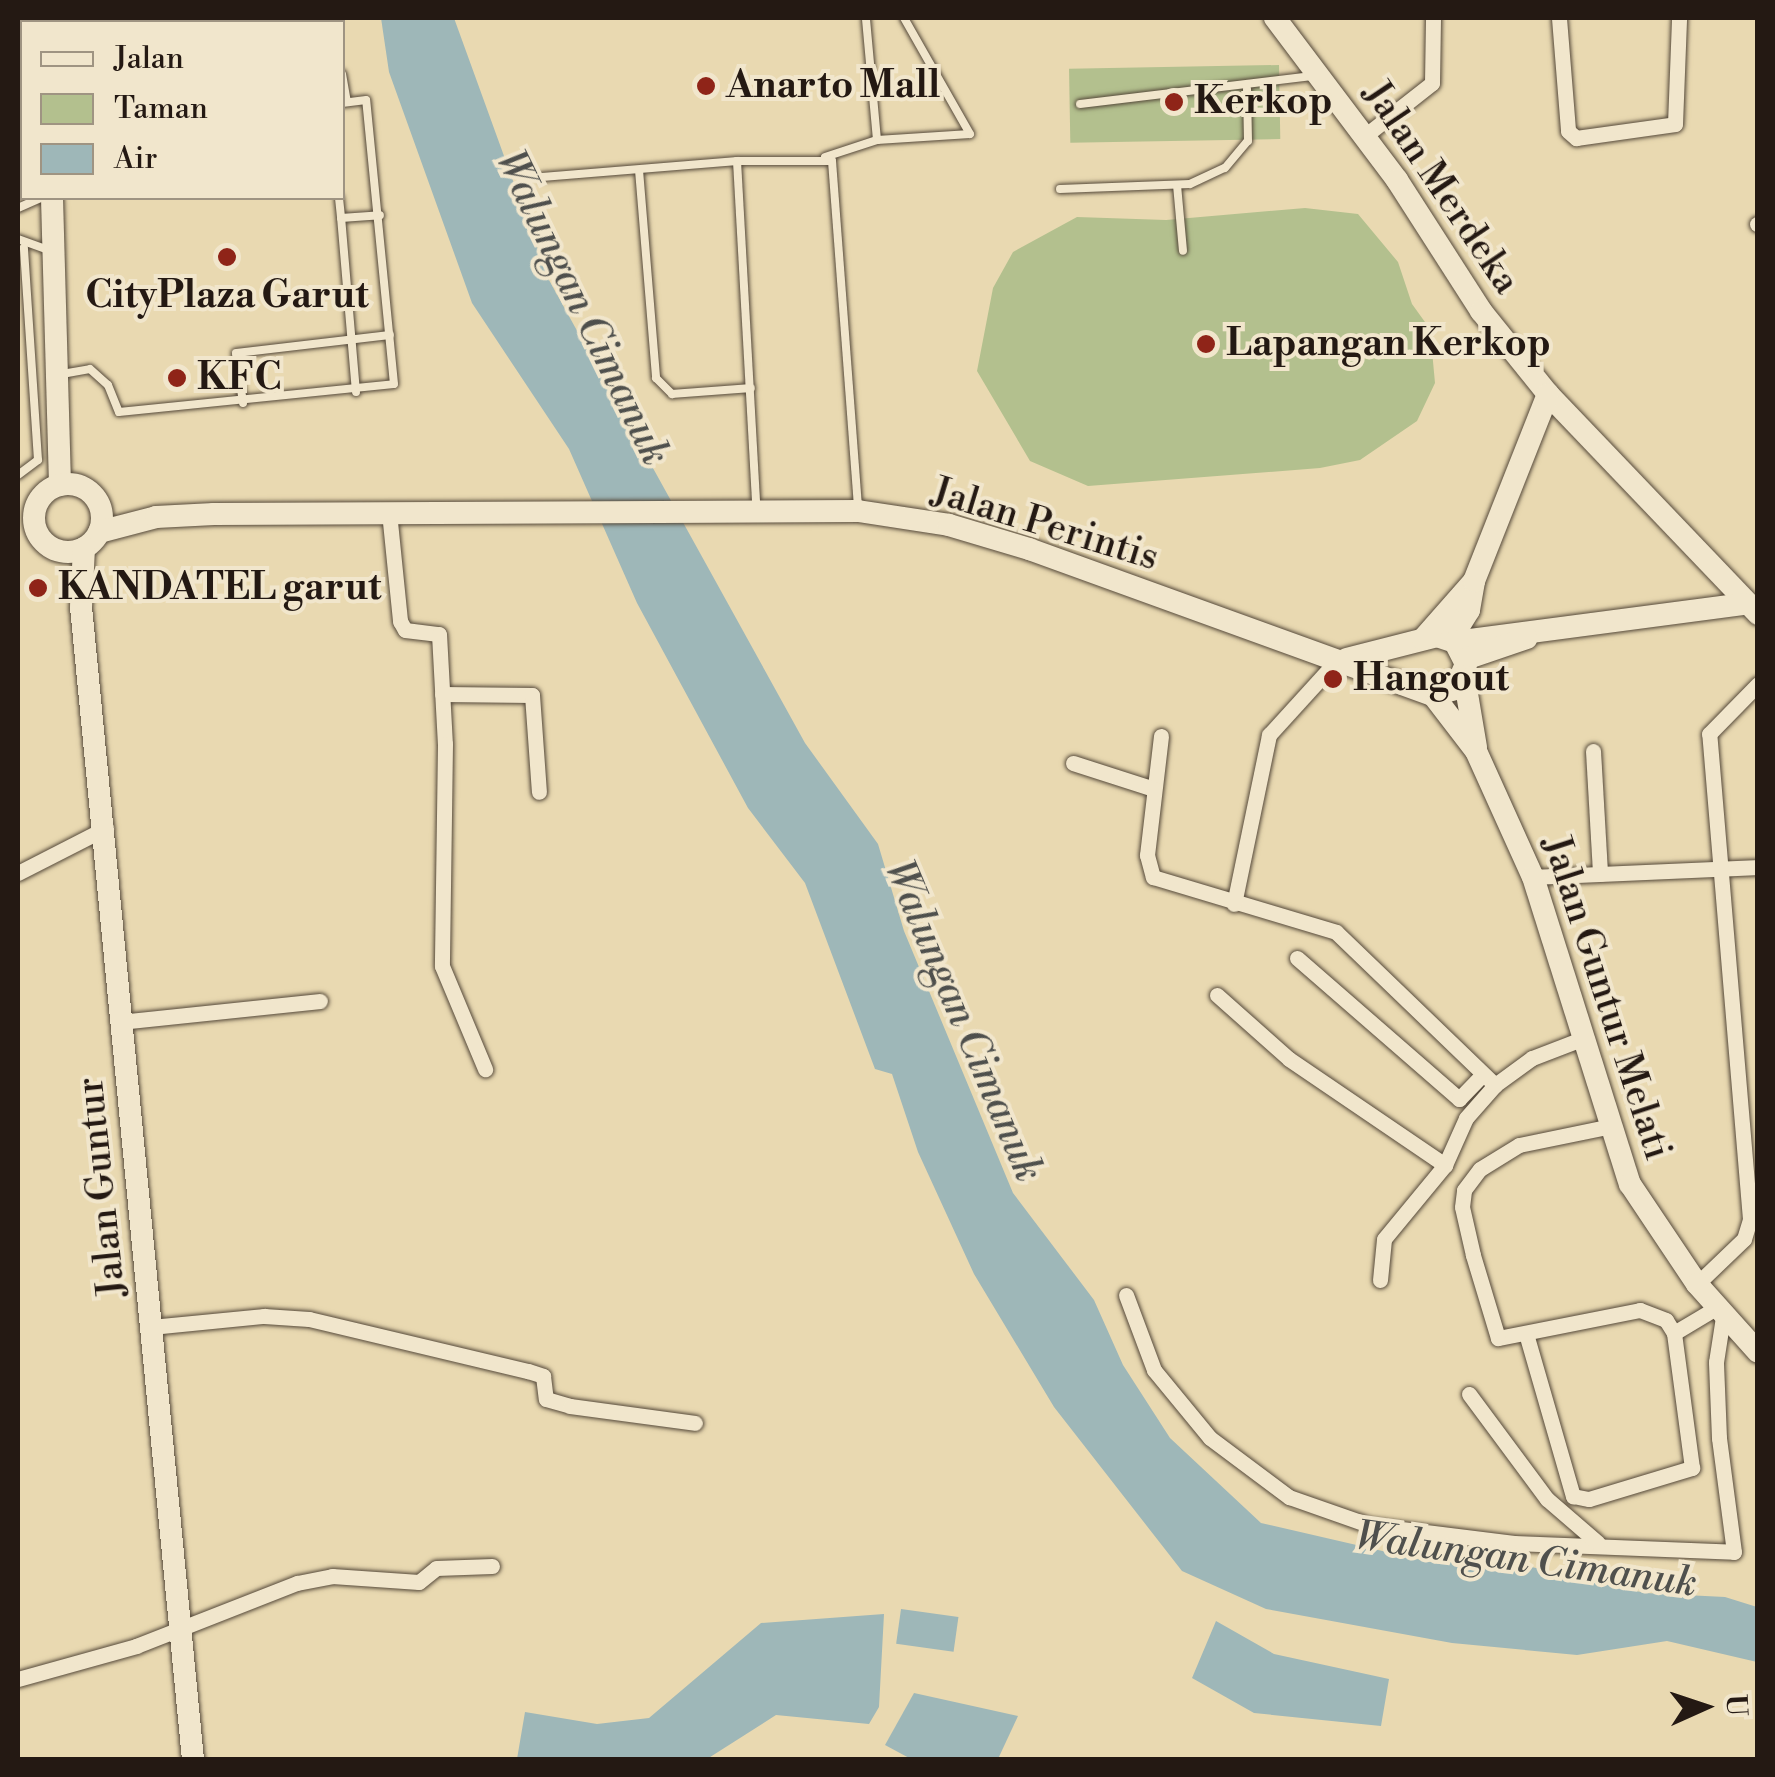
<!DOCTYPE html>
<html>
<head>
<meta charset="utf-8">
<style>
	body { margin:0 }
	#map { position:relative; width:1775px; height:1777px; overflow:hidden; background:#e9d9b1; font-family:"Libre Bodoni",serif }
	div>[style] { position:absolute }
	.green>* { inset:0; background:#b3c08e; transform-origin:0 0 }
	.water>* { inset:0; background:#9eb7b8; transform-origin:0 0 }
	.roads { filter:drop-shadow(0 0 2px #55493a) drop-shadow(0 0 2px #55493a) }
	.lane>* { height:8px; margin:-4px; padding:0 4px; transform-origin:4px; border-radius:4px; background:#f1e6cc }
	.street>* { height:15px; margin:-7.5px; padding:0 7.5px; transform-origin:7.5px; border-radius:7.5px; background:#f1e6cc }
	.secondary>* { height:22px; margin:-11px; padding:0 11px; transform-origin:11px; border-radius:11px; background:#f1e6cc }
	.secondary>.ring { margin:-11px; padding:0; box-sizing:content-box; background:none; border:22px solid #f1e6cc; border-radius:50% }
	.dots>* { width:28px; height:28px; translate:-50% -50%; box-sizing:border-box; border:5px solid #f1e6cc; border-radius:50% }
	span { translate:-50% -50%; white-space:nowrap; text-align:center; line-height:1.15; -webkit-text-stroke:8px #f1e6cc; paint-order:stroke }
	.poi-label { font-size:38px; color:#241913; font-weight:700 }
	.left { translate:0 -50%; text-align:left }
	.street-label { font-size:38px; color:#241913 }
	.water-label { font-size:40px; color:#4f504d; font-style:italic }
	.frame { position:absolute; inset:0; border:20px solid #241913; pointer-events:none }
	.legend { position:absolute; left:20px; top:20px; width:325px; height:180px; box-sizing:border-box; background:#f1e6cc; border:2px solid #9f9482; margin:0; padding:12px 18px; list-style:none; font-size:30px; color:#241913 }
	.legend li { display:flex; align-items:center; gap:20px; height:50px }
	.legend b { width:50px; border:2px solid #9f9482 }
	.north { position:absolute; left:1655px; top:1657px; width:100px; height:100px; -webkit-text-stroke:8px #f1e6cc; paint-order:stroke; rotate:87deg; font-size:28px; font-weight:700; line-height:40px; text-align:center; color:#241913 }
	.north::after { content:''; display:block; margin:auto; width:35px; height:45px; background:#241913; clip-path:polygon(50% 0,100% 100%,50% 72%,0 100%) }
</style>
</head>
<body>
<div id="map">
	<div class="green">
		<i style="left:1279px;top:65px;width:74px;height:210px;rotate:89deg"></i>
		<i style="clip-path:polygon(1305px 208px,1358px 214px,1398px 262px,1412px 304px,1430px 329px,1435px 383px,1417px 421px,1360px 460px,1320px 468px,1088px 486px,1030px 461px,977px 371px,993px 288px,1013px 252px,1077px 217px,1166px 220px)"></i>
	</div>
	<div class="water">
		<i style="clip-path:polygon(381px 18px,454px 18px,549px 280px,805px 743px,878px 844px,904px 931px,1013px 1193px,1094px 1300px,1123px 1365px,1170px 1438px,1261px 1523px,1430px 1562px,1492px 1558px,1645px 1593px,1725px 1597px,1757px 1607px,1757px 1662px,1667px 1641px,1577px 1655px,1452px 1643px,1266px 1609px,1182px 1571px,1054px 1407px,974px 1274px,918px 1152px,892px 1074px,875px 1069px,805px 883px,748px 808px,637px 603px,569px 449px,472px 303px,389px 72px)"></i>
		<i style="left:901px;top:1609px;width:58px;height:35px;rotate:8deg"></i>
		<i style="clip-path:polygon(884px 1614px,879px 1707px,869px 1724px,776px 1715px,707px 1759px,517px 1759px,525px 1712px,597px 1724px,649px 1718px,761px 1623px)"></i>
		<i style="clip-path:polygon(1216px 1621px,1274px 1654px,1389px 1679px,1381px 1726px,1254px 1713px,1192px 1678px)"></i>
		<i style="clip-path:polygon(914px 1693px,1018px 1716px,998px 1759px,911px 1759px,885px 1745px)"></i>
	</div>
	<div class="roads">
		<div class="lane">
			<i style="left:335px;top:18px;width:4px;rotate:90deg"></i>
			<i style="left:342px;top:74px;width:28px;rotate:80deg"></i>
			<i style="left:1080px;top:104px;width:234px;rotate:-6.9deg"></i>
			<i style="left:877px;top:140px;width:93px;rotate:-3.7deg"></i>
			<i style="left:970px;top:134px;width:133px;rotate:-119.6deg"></i>
			<i style="left:825px;top:157px;width:55px;rotate:-18.1deg"></i>
			<i style="left:877px;top:140px;width:122px;rotate:-95.2deg"></i>
			<i style="left:737px;top:161px;width:346px;rotate:86.8deg"></i>
			<i style="left:639px;top:170px;width:209px;rotate:85.3deg"></i>
			<i style="left:656px;top:378px;width:23px;rotate:45deg"></i>
			<i style="left:672px;top:394px;width:79px;rotate:-4.3deg"></i>
			<i style="left:542px;top:177px;width:196px;rotate:-4.7deg"></i>
			<i style="left:737px;top:161px;width:95px"></i>
			<i style="left:832px;top:161px;width:348px;rotate:85.7deg"></i>
			<i style="left:1177px;top:185px;width:66px;rotate:84.8deg"></i>
			<i style="left:1060px;top:189px;width:130px;rotate:-2.2deg"></i>
			<i style="left:1190px;top:184px;width:38px;rotate:-25deg"></i>
			<i style="left:1225px;top:168px;width:35px;rotate:-50deg"></i>
			<i style="left:1248px;top:141px;width:52px;rotate:-91.1deg"></i>
			<i style="left:339px;top:198px;width:20px;rotate:84deg"></i>
			<i style="left:18px;top:208px;width:24px;rotate:-24deg"></i>
			<i style="left:18px;top:239px;width:33px;rotate:20deg"></i>
			<i style="left:62px;top:374px;width:28px;rotate:-10deg"></i>
			<i style="left:90px;top:369px;width:24px;rotate:42deg"></i>
			<i style="left:108px;top:385px;width:29px;rotate:68deg"></i>
			<i style="left:119px;top:412px;width:276px;rotate:-5.8deg"></i>
			<i style="left:394px;top:384px;width:285px;rotate:-95.6deg"></i>
			<i style="left:366px;top:100px;width:24px;rotate:173deg"></i>
			<i style="left:356px;top:392px;width:175px;rotate:-94.9deg"></i>
			<i style="left:341px;top:218px;width:39px;rotate:-4deg"></i>
			<i style="left:243px;top:403px;width:50px;rotate:-98deg"></i>
			<i style="left:236px;top:353px;width:155px;rotate:-6.7deg"></i>
			<i style="left:18px;top:475px;width:25px;rotate:-37deg"></i>
			<i style="left:38px;top:460px;width:213px;rotate:-93.8deg"></i>
		</div>
		<div class="street">
			<i style="left:1559px;top:18px;width:113px;rotate:85.4deg"></i>
			<i style="left:1568px;top:131px;width:11px;rotate:41deg"></i>
			<i style="left:1576px;top:138px;width:100px;rotate:-8deg"></i>
			<i style="left:1675px;top:124px;width:106px;rotate:-87.8deg"></i>
			<i style="left:1366px;top:135px;width:84px;rotate:-38.2deg"></i>
			<i style="left:1432px;top:83px;width:65px;rotate:-89.1deg"></i>
			<i style="left:1757px;top:224px;width:1px"></i>
			<i style="left:389px;top:512px;width:110px;rotate:84.2deg"></i>
			<i style="left:400px;top:621px;width:10px;rotate:61deg"></i>
			<i style="left:405px;top:630px;width:34px;rotate:7deg"></i>
			<i style="left:439px;top:634px;width:110px;rotate:86.9deg"></i>
			<i style="left:445px;top:744px;width:222px;rotate:90.8deg"></i>
			<i style="left:442px;top:966px;width:112px;rotate:67.3deg"></i>
			<i style="left:442px;top:694px;width:90px;rotate:0.6deg"></i>
			<i style="left:532px;top:695px;width:97px;rotate:85.9deg"></i>
			<i style="left:1161px;top:736px;width:120px;rotate:96.7deg"></i>
			<i style="left:1147px;top:855px;width:23px;rotate:75deg"></i>
			<i style="left:1153px;top:877px;width:191px;rotate:16.7deg"></i>
			<i style="left:1336px;top:932px;width:221px;rotate:43.9deg"></i>
			<i style="left:1593px;top:751px;width:123px;rotate:86.7deg"></i>
			<i style="left:1073px;top:763px;width:85px;rotate:17.8deg"></i>
			<i style="left:18px;top:873px;width:99px;rotate:-27.1deg"></i>
			<i style="left:1533px;top:877px;width:225px;rotate:-2.5deg"></i>
			<i style="left:1234px;top:904px;width:173px;rotate:-78.3deg"></i>
			<i style="left:1269px;top:735px;width:105px;rotate:-47.7deg"></i>
			<i style="left:1297px;top:958px;width:215px;rotate:41deg"></i>
			<i style="left:1459px;top:1099px;width:33px;rotate:-46deg"></i>
			<i style="left:1217px;top:995px;width:96px;rotate:41.6deg"></i>
			<i style="left:1289px;top:1059px;width:189px;rotate:34.2deg"></i>
			<i style="left:120px;top:1022px;width:201px;rotate:-6deg"></i>
			<i style="left:1380px;top:1280px;width:41px;rotate:-84.4deg"></i>
			<i style="left:1384px;top:1239px;width:96px;rotate:-50.5deg"></i>
			<i style="left:1445px;top:1165px;width:51px;rotate:-65.9deg"></i>
			<i style="left:1466px;top:1118px;width:44px;rotate:-48.7deg"></i>
			<i style="left:1495px;top:1085px;width:46px;rotate:-36.1deg"></i>
			<i style="left:1532px;top:1058px;width:56px;rotate:-21deg"></i>
			<i style="left:1697px;top:1284px;width:65px;rotate:-43.8deg"></i>
			<i style="left:1744px;top:1239px;width:21px;rotate:-73deg"></i>
			<i style="left:1750px;top:1219px;width:487px;rotate:-94.8deg"></i>
			<i style="left:1709px;top:734px;width:70px;rotate:-45.6deg"></i>
			<i style="left:1126px;top:1295px;width:80px;rotate:69.5deg"></i>
			<i style="left:1154px;top:1370px;width:88px;rotate:50.5deg"></i>
			<i style="left:1210px;top:1438px;width:99px;rotate:36.8deg"></i>
			<i style="left:1289px;top:1497px;width:85px;rotate:19.3deg"></i>
			<i style="left:1369px;top:1525px;width:146px;rotate:7.1deg"></i>
			<i style="left:1514px;top:1543px;width:220px;rotate:2.3deg"></i>
			<i style="left:1734px;top:1552px;width:115px;rotate:-97.5deg"></i>
			<i style="left:1719px;top:1438px;width:76px;rotate:-92.3deg"></i>
			<i style="left:1716px;top:1362px;width:46px;rotate:-81.2deg"></i>
			<i style="left:151px;top:1327px;width:114px;rotate:-5.6deg"></i>
			<i style="left:264px;top:1316px;width:45px;rotate:3.8deg"></i>
			<i style="left:309px;top:1319px;width:225px;rotate:13.4deg"></i>
			<i style="left:528px;top:1371px;width:16px;rotate:18deg"></i>
			<i style="left:543px;top:1376px;width:23px;rotate:83deg"></i>
			<i style="left:546px;top:1399px;width:25px;rotate:16deg"></i>
			<i style="left:570px;top:1406px;width:126px;rotate:7.7deg"></i>
			<i style="left:1674px;top:1333px;width:49px;rotate:-30.8deg"></i>
			<i style="left:1527px;top:1337px;width:166px;rotate:73.9deg"></i>
			<i style="left:1573px;top:1496px;width:16px;rotate:11deg"></i>
			<i style="left:1589px;top:1499px;width:108px;rotate:-16.8deg"></i>
			<i style="left:1692px;top:1468px;width:136px;rotate:-97.6deg"></i>
			<i style="left:1674px;top:1333px;width:15px;rotate:-122deg"></i>
			<i style="left:1666px;top:1320px;width:28px;rotate:-159deg"></i>
			<i style="left:1640px;top:1310px;width:145px;rotate:168.8deg"></i>
			<i style="left:1498px;top:1338px;width:87px;rotate:-106.8deg"></i>
			<i style="left:1473px;top:1255px;width:49px;rotate:-102.9deg"></i>
			<i style="left:1462px;top:1207px;width:17px;rotate:-83deg"></i>
			<i style="left:1464px;top:1190px;width:26px;rotate:-53deg"></i>
			<i style="left:1480px;top:1169px;width:46px;rotate:-31.6deg"></i>
			<i style="left:1519px;top:1145px;width:90px;rotate:-11.6deg"></i>
			<i style="left:1469px;top:1394px;width:131px;rotate:53.4deg"></i>
			<i style="left:1547px;top:1499px;width:67px;rotate:40.8deg"></i>
			<i style="left:18px;top:1679px;width:123px;rotate:-15.6deg"></i>
			<i style="left:136px;top:1646px;width:173px;rotate:-21.4deg"></i>
			<i style="left:297px;top:1583px;width:36px;rotate:-11deg"></i>
			<i style="left:332px;top:1576px;width:87px;rotate:3.9deg"></i>
			<i style="left:419px;top:1582px;width:22px;rotate:-39deg"></i>
			<i style="left:436px;top:1568px;width:56px;rotate:-2deg"></i>
		</div>
		<div class="secondary">
			<i style="left:34px;top:18px;width:4px;rotate:76deg"></i>
			<i style="left:1275px;top:18px;width:203px;rotate:53deg"></i>
			<i style="left:1397px;top:180px;width:156px;rotate:57.3deg"></i>
			<i style="left:1481px;top:311px;width:107px;rotate:51.1deg"></i>
			<i style="left:1548px;top:394px;width:304px;rotate:46.3deg"></i>
			<i style="left:52px;top:198px;width:287px;rotate:88.4deg"></i>
			<i class="ring" style="left:34px;top:484px;width:46px;height:46px"></i>
			<i style="left:99px;top:532px;width:59px;rotate:-14.7deg"></i>
			<i style="left:156px;top:517px;width:58px;rotate:-3deg"></i>
			<i style="left:214px;top:514px;width:644px;rotate:-0.27deg"></i>
			<i style="left:858px;top:511px;width:92px;rotate:8.7deg"></i>
			<i style="left:949px;top:525px;width:84px;rotate:16.7deg"></i>
			<i style="left:1029px;top:549px;width:430px;rotate:19.9deg"></i>
			<i style="left:1433px;top:695px;width:23px;rotate:-15deg"></i>
			<i style="left:1455px;top:689px;width:27px;rotate:-66deg"></i>
			<i style="left:1466px;top:664px;width:25px;rotate:-117deg"></i>
			<i style="left:1455px;top:642px;width:19px;rotate:-162deg"></i>
			<i style="left:1437px;top:636px;width:93px;rotate:165.7deg"></i>
			<i style="left:84px;top:548px;width:59px;rotate:92.9deg"></i>
			<i style="left:81px;top:607px;width:1158px;rotate:84.45deg"></i>
			<i style="left:1423px;top:639px;width:77px;rotate:-48.7deg"></i>
			<i style="left:1451px;top:639px;width:34px;rotate:-58deg"></i>
			<i style="left:1469px;top:610px;width:29px;rotate:-80deg"></i>
			<i style="left:1474px;top:581px;width:201px;rotate:-68.4deg"></i>
			<i style="left:1455px;top:642px;width:292px;rotate:-7.5deg"></i>
			<i style="left:1465px;top:659px;width:65px;rotate:-18.7deg"></i>
			<i style="left:1464px;top:676px;width:72px;rotate:80.4deg"></i>
			<i style="left:1433px;top:695px;width:71px;rotate:52.5deg"></i>
			<i style="left:1476px;top:751px;width:138px;rotate:65.7deg"></i>
			<i style="left:1533px;top:877px;width:322px;rotate:72.5deg"></i>
			<i style="left:1630px;top:1184px;width:120px;rotate:56.2deg"></i>
			<i style="left:1697px;top:1284px;width:91px;rotate:48.1deg"></i>
		</div>
	</div>
	<div class="dots">
		<i style="left:706px;top:86px;background:#8f2418"></i>
		<i style="left:1174px;top:102px;background:#8f2418"></i>
		<i style="left:227px;top:257px;background:#8f2418"></i>
		<i style="left:1206px;top:344px;background:#8f2418"></i>
		<i style="left:177px;top:378px;background:#8f2418"></i>
		<i style="left:38px;top:588px;background:#8f2418"></i>
		<i style="left:1333px;top:679px;background:#8f2418"></i>
	</div>
	<div class="poi-label">
		<span class="left" style="left:726px;top:86px">Anarto Mall</span>
		<span class="left" style="left:1194px;top:102px">Kerkop</span>
		<span style="left:227px;top:296px">CityPlaza Garut</span>
		<span class="left" style="left:1226px;top:344px">Lapangan Kerkop</span>
		<span class="left" style="left:197px;top:378px">KFC</span>
		<span class="left" style="left:58px;top:588px">KANDATEL garut</span>
		<span class="left" style="left:1353px;top:679px">Hangout</span>
	</div>
	<div class="street-label">
		<span style="left:1441px;top:188px;rotate:56deg">Jalan Merdeka</span>
		<span style="left:1045px;top:525px;rotate:17deg">Jalan Perintis</span>
		<span style="left:1606px;top:998px;rotate:72deg">Jalan Guntur Melati</span>
		<span style="left:102px;top:1187px;rotate:-96deg">Jalan Guntur</span>
	</div>
	<div class="water-label">
		<span style="left:582px;top:308px;rotate:64deg">Walungan Cimanuk</span>
		<span style="left:963px;top:1021px;rotate:67deg">Walungan Cimanuk</span>
		<span style="left:1526px;top:1560px;rotate:8deg">Walungan Cimanuk</span>
	</div>
	<div class="frame"></div>
	<ul class="legend">
	<li><b style="height:12px;background:#f1e6cc"></b>Jalan</li>
	<li><b style="height:28px;background:#b3c08e"></b>Taman</li>
	<li><b style="height:28px;background:#9eb7b8"></b>Air</li>
	</ul>
	<div class="north">U</div>
</div>
</body>
</html>
